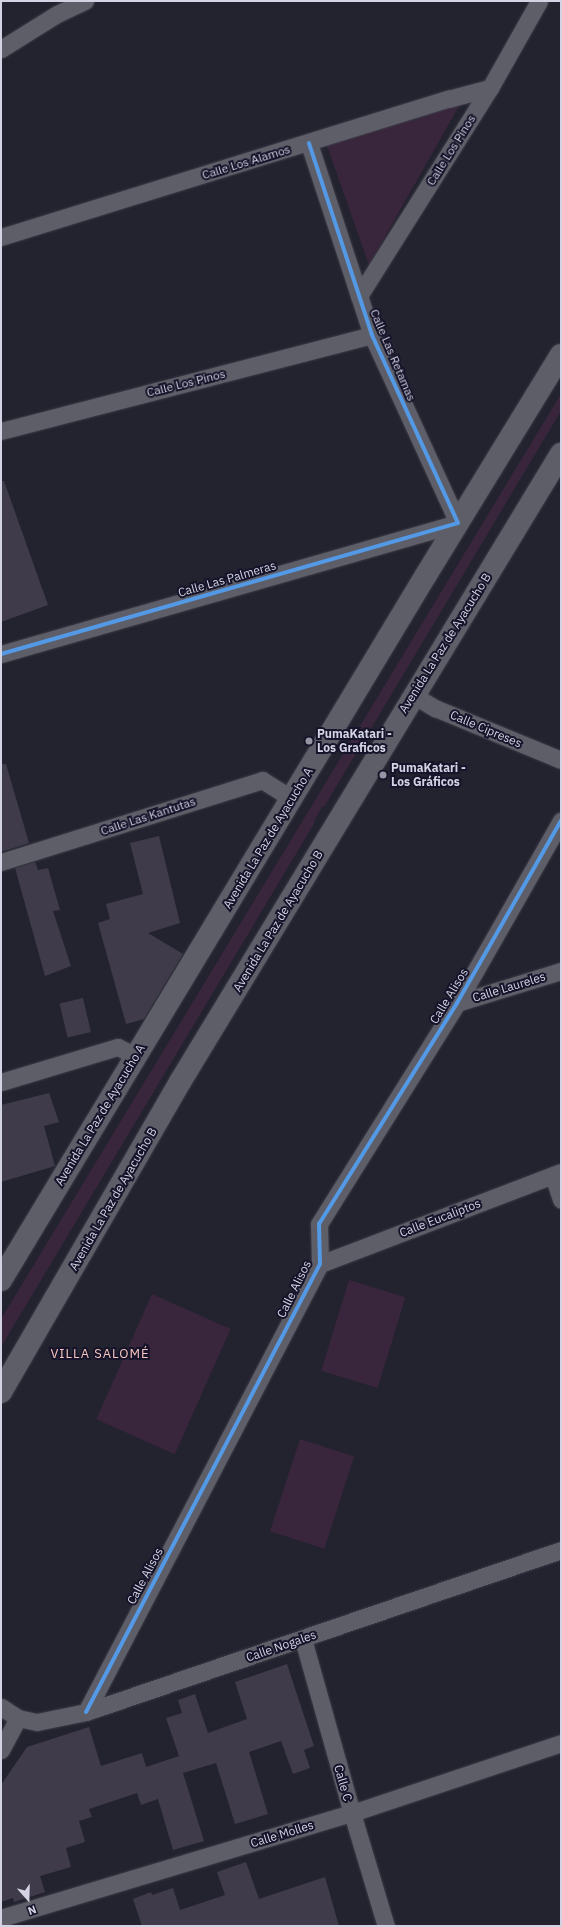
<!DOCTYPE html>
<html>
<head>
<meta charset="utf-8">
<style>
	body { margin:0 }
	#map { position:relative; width:562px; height:1927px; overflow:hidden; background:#232330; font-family:"IBM Plex Sans",sans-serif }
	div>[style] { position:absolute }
	.green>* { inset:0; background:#39253c; transform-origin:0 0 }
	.building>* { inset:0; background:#3f3b4a; transform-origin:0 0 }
	.roads { filter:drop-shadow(0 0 1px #3d3d48) drop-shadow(0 0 1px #3d3d48) }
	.street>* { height:17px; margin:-8.5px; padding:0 8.5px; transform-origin:8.5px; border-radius:8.5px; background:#5d5e68 }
	.secondary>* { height:22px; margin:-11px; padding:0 11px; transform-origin:11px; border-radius:11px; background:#5d5e68 }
	.cycleway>* { height:4px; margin:-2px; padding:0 2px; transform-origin:2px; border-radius:2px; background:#5399e6 }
	.dots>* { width:11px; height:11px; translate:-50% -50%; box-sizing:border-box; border:2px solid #15142a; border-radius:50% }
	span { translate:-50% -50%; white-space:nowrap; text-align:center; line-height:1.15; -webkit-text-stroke:4px #15142a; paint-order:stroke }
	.street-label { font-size:12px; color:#d3d3e3 }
	.poi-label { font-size:12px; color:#d3d3e3; font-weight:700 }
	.left { translate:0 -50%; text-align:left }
	.neighbourhood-label { font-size:13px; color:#fac7be; letter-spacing:1px }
	.frame { position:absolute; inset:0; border:2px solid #d3d3e3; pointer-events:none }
	.north { position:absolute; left:8px; top:1879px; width:40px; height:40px; -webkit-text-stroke:3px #15142a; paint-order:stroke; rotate:160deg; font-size:11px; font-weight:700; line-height:16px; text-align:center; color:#d3d3e3 }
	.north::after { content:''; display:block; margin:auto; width:14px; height:18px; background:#d3d3e3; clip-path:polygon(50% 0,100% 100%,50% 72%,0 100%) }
</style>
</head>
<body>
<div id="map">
	<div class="green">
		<i style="clip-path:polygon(463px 99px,369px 265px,325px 140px)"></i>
		<i style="clip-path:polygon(561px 394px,561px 411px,324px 807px,322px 807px,314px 821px,315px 822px,1px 1347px,1px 1319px)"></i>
		<i style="left:349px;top:1280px;width:59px;height:95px;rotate:17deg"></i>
		<i style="left:152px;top:1294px;width:86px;height:137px;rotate:24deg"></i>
		<i style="left:300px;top:1439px;width:57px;height:97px;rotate:18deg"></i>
	</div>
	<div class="building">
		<i style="clip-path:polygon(1px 481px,4px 481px,48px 605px,1px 622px)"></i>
		<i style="clip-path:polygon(1px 764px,6px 764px,29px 843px,1px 852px)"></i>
		<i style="clip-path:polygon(159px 836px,180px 923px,148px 933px,183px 954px,144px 1019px,126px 1024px,98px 923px,110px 919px,106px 904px,143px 894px,130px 843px)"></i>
		<i style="clip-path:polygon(35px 862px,38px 870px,48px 868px,60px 910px,53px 911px,71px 966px,45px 976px,15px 868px)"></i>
		<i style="left:83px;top:998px;width:35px;height:24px;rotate:77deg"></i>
		<i style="clip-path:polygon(49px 1093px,59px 1122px,44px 1126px,55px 1166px,1px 1182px,1px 1105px)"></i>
		<i style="clip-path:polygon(287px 1664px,314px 1746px,304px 1750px,310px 1768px,293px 1774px,281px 1741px,249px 1752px,268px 1814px,235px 1824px,216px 1763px,183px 1773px,204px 1841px,173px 1850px,158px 1799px,141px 1805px,137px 1793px,89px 1809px,92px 1817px,79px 1821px,85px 1842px,66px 1848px,71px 1867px,40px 1876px,45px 1892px,14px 1902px,13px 1898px,1px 1902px,1px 1785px,27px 1747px,89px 1727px,101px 1766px,142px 1753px,146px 1767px,179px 1756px,166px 1718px,182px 1713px,178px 1700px,195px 1694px,208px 1733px,247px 1719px,235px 1682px)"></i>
		<i style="clip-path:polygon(246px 1862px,259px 1899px,325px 1877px,339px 1926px,142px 1926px,133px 1899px,151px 1892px,152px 1895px,173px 1888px,180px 1910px,225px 1895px,217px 1872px)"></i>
	</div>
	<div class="roads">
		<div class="street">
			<i style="left:1px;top:49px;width:66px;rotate:-32deg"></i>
			<i style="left:57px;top:14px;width:31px;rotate:-25deg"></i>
			<i style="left:1px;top:237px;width:468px;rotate:-17.2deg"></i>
			<i style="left:448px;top:99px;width:43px;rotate:-14.7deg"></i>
			<i style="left:359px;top:296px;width:246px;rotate:-57.8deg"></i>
			<i style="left:490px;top:88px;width:100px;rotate:-60.6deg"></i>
			<i style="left:1px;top:431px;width:383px;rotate:-14.5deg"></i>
			<i style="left:1px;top:654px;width:475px;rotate:-16deg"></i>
			<i style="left:458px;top:523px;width:207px;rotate:-114.6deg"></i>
			<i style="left:372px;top:335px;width:202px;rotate:-108.2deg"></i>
			<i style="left:413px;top:695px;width:26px;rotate:31deg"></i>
			<i style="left:435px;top:708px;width:136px;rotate:22.4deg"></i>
			<i style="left:1px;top:862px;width:274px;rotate:-17.4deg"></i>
			<i style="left:262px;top:780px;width:36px;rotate:32deg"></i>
			<i style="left:457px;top:1003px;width:109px;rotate:-17.1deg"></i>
			<i style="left:1px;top:1082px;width:122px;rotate:-16.7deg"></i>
			<i style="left:118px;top:1047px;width:20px;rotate:27deg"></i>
			<i style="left:553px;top:1175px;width:26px;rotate:72deg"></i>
			<i style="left:320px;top:1264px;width:258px;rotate:-20.9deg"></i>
			<i style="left:303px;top:1639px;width:181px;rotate:74.3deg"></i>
			<i style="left:352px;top:1813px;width:118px;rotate:73.3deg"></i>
			<i style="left:1px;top:1707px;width:20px;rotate:33deg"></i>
			<i style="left:18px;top:1718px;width:19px;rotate:12deg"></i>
			<i style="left:37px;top:1722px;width:50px;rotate:-11.5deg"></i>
			<i style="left:86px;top:1712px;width:502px;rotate:-18.83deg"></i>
			<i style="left:86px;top:1712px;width:505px;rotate:-62.42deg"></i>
			<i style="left:320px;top:1264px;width:40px;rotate:-91.4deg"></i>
			<i style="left:319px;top:1224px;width:261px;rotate:-58deg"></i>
			<i style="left:457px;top:1003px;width:210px;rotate:-60.3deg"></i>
			<i style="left:1px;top:1750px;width:36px;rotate:-62deg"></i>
			<i style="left:1px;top:1918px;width:366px;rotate:-16.7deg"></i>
			<i style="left:352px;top:1813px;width:220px;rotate:-18.5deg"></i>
		</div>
		<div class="secondary">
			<i style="left:1px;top:1280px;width:823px;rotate:-58.92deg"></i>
			<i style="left:426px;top:575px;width:258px;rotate:-58.5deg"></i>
			<i style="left:1px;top:1392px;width:358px;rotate:-60deg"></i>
			<i style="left:180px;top:1082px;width:735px;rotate:-58.76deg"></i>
		</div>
	</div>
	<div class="cycleway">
		<i style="left:1px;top:654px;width:475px;rotate:-16deg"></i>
		<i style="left:458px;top:523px;width:207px;rotate:-114.6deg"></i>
		<i style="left:372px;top:335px;width:202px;rotate:-108.2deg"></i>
		<i style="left:86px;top:1712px;width:505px;rotate:-62.42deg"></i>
		<i style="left:320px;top:1264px;width:40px;rotate:-91.4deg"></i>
		<i style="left:319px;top:1224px;width:261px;rotate:-58deg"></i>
		<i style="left:457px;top:1003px;width:210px;rotate:-60.3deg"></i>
	</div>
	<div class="dots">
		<i style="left:309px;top:741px;background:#9595a4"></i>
		<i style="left:383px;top:775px;background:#9595a4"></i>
	</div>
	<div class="street-label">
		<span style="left:451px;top:150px;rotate:-58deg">Calle Los Pinos</span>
		<span style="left:246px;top:162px;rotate:-17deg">Calle Los Alamos</span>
		<span style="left:393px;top:355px;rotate:67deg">Calle Las Retamas</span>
		<span style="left:186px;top:383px;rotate:-14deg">Calle Los Pinos</span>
		<span style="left:227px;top:579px;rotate:-16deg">Calle Las Palmeras</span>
		<span style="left:445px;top:643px;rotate:-58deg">Avenida La Paz de Ayacucho B</span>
		<span style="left:486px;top:729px;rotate:23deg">Calle Cipreses</span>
		<span style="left:148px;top:816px;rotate:-18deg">Calle Las Kantutas</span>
		<span style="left:268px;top:838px;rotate:-59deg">Avenida La Paz de Ayacucho A</span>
		<span style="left:278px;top:921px;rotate:-59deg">Avenida La Paz de Ayacucho B</span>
		<span style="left:509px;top:987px;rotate:-17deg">Calle Laureles</span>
		<span style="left:449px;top:996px;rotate:-59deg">Calle Alisos</span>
		<span style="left:100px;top:1115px;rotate:-59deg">Avenida La Paz de Ayacucho A</span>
		<span style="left:113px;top:1199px;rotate:-60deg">Avenida La Paz de Ayacucho B</span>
		<span style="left:440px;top:1218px;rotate:-21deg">Calle Eucaliptos</span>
		<span style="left:294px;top:1289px;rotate:-64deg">Calle Alisos</span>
		<span style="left:145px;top:1576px;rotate:-62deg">Calle Alisos</span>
		<span style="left:281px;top:1646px;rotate:-19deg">Calle Nogales</span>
		<span style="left:343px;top:1783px;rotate:74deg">Calle C</span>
		<span style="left:282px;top:1834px;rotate:-17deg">Calle Molles</span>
	</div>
	<div class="poi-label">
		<span class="left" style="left:317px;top:741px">PumaKatari -<br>Los Graficos</span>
		<span class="left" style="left:391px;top:775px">PumaKatari -<br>Los Gráficos</span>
	</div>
	<div class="neighbourhood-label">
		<span style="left:100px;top:1354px">VILLA SALOMÉ</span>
	</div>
	<div class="frame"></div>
	<div class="north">N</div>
</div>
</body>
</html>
